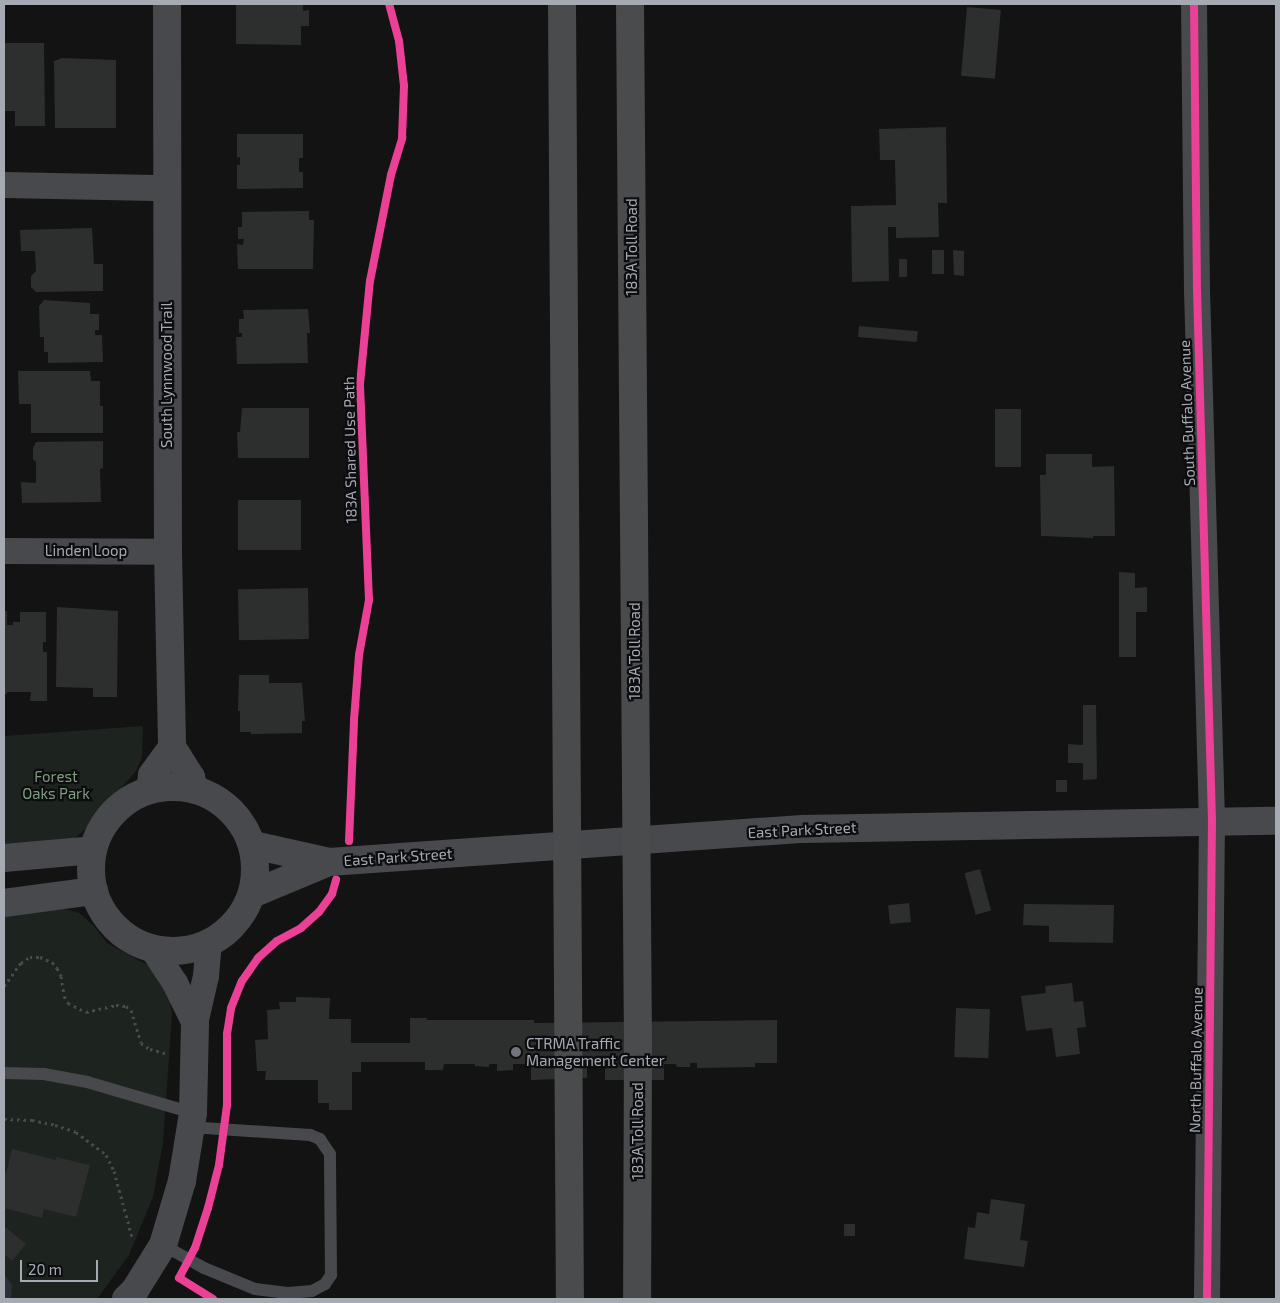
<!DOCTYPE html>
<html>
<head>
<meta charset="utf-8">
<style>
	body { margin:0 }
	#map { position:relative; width:1280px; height:1303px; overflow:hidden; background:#131313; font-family:"Exo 2",sans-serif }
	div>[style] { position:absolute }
	.green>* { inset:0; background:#1d231e }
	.water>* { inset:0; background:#2b3237 }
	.building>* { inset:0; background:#2d2e2e; transform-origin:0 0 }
	.path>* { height:3px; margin-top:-1.5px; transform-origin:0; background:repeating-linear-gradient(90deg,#494a4d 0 2.5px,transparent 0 6.5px) }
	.service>* { height:12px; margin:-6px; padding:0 6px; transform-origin:6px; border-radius:6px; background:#47494c }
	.minor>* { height:26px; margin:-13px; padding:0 13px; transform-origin:13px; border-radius:13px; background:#47494c }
	.tertiary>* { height:28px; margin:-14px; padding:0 14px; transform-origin:14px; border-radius:14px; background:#47494c }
	.tertiary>.ring { margin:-14px; padding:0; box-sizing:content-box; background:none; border:28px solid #47494c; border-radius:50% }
	.motorway>* { height:28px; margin:-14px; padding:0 14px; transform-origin:14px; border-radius:14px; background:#4a4b4d }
	.cycleway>* { height:8px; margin:-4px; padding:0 4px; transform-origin:4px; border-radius:4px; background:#ea4096 }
	.dots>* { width:14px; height:14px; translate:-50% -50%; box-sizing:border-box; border:2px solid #0d0d0f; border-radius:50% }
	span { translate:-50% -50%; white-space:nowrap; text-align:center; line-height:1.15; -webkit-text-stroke:4.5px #0d0d0f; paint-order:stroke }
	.street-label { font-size:15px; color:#a5aab3 }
	.park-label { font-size:15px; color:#7e9c7f }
	.poi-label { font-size:15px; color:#a5aab3 }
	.left { translate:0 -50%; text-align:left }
	.frame { position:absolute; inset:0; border:5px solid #a5aab3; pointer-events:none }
	.scale { position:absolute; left:20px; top:1260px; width:78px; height:22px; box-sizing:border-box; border:2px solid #a5aab3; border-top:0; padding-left:6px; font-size:15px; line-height:18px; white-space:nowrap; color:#a5aab3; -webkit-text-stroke:4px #0d0d0f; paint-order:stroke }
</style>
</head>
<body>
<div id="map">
	<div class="green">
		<i style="clip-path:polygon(143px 726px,142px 757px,136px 771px,89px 826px,75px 838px,4px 848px,4px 736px)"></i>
		<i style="clip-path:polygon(50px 905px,79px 913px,93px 925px,107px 943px,151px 967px,168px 989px,172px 1015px,163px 1143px,153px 1197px,129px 1255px,97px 1299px,4px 1299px,4px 914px)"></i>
	</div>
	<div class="water">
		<i style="clip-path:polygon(4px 1274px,12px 1285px,11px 1299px,4px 1299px)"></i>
	</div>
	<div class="building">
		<i style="clip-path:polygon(236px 4px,303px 4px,303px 11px,309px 10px,309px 26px,301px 26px,301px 45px,236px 44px)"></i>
		<i style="left:967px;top:7px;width:34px;height:69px;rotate:5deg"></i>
		<i style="clip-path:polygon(4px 43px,44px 43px,45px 126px,15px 126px,15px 111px,4px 111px)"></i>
		<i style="clip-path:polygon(62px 58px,116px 60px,116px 128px,55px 128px,54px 61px)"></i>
		<i style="clip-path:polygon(946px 127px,947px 203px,938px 203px,939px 237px,896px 238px,896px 227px,888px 227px,889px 281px,852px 282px,851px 206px,896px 205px,895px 160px,880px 160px,879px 129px)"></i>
		<i style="clip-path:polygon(237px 134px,303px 134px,303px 158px,299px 158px,299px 172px,303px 172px,303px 188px,237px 189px,237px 165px,240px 165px,240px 157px,237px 158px)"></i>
		<i style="clip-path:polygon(309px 211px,309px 220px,314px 220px,313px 269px,238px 269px,237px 244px,243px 245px,244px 239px,238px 239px,238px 227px,242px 227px,242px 212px)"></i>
		<i style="clip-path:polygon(92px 228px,94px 264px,103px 264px,103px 291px,36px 292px,31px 287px,31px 276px,36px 271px,35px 251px,21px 251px,20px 230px)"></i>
		<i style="left:932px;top:250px;width:12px;height:24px"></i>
		<i style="clip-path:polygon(953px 250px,964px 251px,964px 276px,954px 275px)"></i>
		<i style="left:899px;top:259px;width:8px;height:18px"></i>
		<i style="clip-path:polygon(44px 300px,90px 303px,90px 314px,99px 314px,99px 330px,95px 330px,95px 335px,102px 335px,103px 362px,48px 363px,48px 352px,44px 352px,44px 337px,40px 337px,39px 306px)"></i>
		<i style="clip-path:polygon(308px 309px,310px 333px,307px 333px,308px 363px,237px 364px,236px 337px,242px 337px,242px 333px,239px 333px,239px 319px,244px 319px,243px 310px)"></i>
		<i style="left:859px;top:326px;width:59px;height:11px;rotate:5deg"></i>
		<i style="clip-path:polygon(18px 371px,90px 371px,91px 381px,100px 381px,100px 406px,103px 406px,103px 433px,31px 433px,31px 404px,19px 404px)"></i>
		<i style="clip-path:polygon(242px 408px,309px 408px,309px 458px,238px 458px,237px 432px,240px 432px)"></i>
		<i style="left:995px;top:409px;width:26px;height:58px"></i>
		<i style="clip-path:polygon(103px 441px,103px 468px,100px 469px,101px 502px,22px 503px,21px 482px,36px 483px,36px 462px,33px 459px,33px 448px,36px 442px)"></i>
		<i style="clip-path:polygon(1046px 454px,1092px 454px,1092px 467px,1114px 466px,1115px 536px,1093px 536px,1093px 538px,1041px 536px,1040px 475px,1046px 475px)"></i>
		<i style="left:301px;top:500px;width:50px;height:63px;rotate:90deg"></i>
		<i style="clip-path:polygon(1119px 572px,1135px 573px,1135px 588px,1147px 587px,1147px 612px,1136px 612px,1136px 657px,1119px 657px)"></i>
		<i style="left:308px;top:588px;width:51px;height:70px;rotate:89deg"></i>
		<i style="clip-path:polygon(57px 607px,118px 611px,117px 697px,93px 697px,93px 688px,56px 687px)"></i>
		<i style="clip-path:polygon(4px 611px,7px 611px,7px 625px,13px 625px,13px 622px,20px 622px,20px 612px,46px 612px,46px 642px,43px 642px,43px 652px,47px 652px,47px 701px,30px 701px,31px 692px,8px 692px,4px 696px)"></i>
		<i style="clip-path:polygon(239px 675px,269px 675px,269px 683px,302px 683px,305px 721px,302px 721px,302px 733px,251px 734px,251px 732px,240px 732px,240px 711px,238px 711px)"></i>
		<i style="clip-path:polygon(1083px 705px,1096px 705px,1097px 779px,1083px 780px,1083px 763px,1068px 763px,1068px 744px,1083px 745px)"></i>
		<i style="left:1056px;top:780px;width:11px;height:12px"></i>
		<i style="left:980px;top:869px;width:43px;height:16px;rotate:75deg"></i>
		<i style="left:909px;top:903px;width:19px;height:21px;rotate:84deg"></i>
		<i style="clip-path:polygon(1024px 904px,1114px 905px,1113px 943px,1049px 942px,1049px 926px,1023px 925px)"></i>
		<i style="clip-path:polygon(1072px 983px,1074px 1002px,1083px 1001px,1086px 1027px,1077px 1028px,1080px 1054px,1056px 1057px,1052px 1028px,1026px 1031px,1021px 996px,1046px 993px,1045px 986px)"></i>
		<i style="clip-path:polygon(296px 997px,330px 998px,329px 1019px,351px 1019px,351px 1043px,410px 1043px,410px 1018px,427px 1018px,426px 1020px,534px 1020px,534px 1023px,777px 1020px,777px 1063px,755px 1063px,755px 1067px,697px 1068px,697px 1063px,690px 1063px,690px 1067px,677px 1067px,676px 1064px,664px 1064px,664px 1080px,605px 1080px,605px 1066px,587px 1066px,587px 1078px,531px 1080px,531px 1064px,513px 1064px,513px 1070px,497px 1071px,497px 1064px,489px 1064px,489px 1067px,475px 1066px,475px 1064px,444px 1064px,443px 1070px,425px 1070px,425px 1062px,361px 1062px,361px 1072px,352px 1072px,352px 1110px,329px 1110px,329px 1103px,318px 1103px,318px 1080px,265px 1080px,266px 1071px,257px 1071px,255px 1040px,268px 1039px,267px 1010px,280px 1009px,279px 1002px,296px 1002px)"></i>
		<i style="left:956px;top:1008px;width:34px;height:49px;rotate:2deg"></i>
		<i style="clip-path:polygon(12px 1149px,56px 1160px,56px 1157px,90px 1165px,76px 1217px,44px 1209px,42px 1218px,4px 1208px,4px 1174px,6px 1174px)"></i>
		<i style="clip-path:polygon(991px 1199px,1025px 1204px,1020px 1240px,1028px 1241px,1024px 1267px,964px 1259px,968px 1227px,975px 1228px,977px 1212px,989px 1214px)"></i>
		<i style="left:855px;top:1224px;width:12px;height:11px;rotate:90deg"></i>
		<i style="clip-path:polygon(4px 1226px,26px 1244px,12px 1261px,4px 1254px)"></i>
	</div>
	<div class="path">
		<i style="left:4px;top:986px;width:29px;rotate:-54deg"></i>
		<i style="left:21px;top:963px;width:11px;rotate:-34deg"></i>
		<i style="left:30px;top:957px;width:10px"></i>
		<i style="left:40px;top:957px;width:13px;rotate:23deg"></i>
		<i style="left:52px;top:962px;width:8px;rotate:50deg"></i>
		<i style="left:57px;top:968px;width:9px;rotate:63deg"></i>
		<i style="left:61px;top:976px;width:20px;rotate:81deg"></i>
		<i style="left:64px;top:996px;width:8px;rotate:60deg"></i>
		<i style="left:68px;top:1003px;width:20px;rotate:27deg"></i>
		<i style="left:86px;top:1012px;width:31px;rotate:-13deg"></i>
		<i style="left:116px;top:1005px;width:10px;rotate:6deg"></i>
		<i style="left:126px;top:1006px;width:6px;rotate:39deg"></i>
		<i style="left:131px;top:1010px;width:34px;rotate:73deg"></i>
		<i style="left:141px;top:1043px;width:11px;rotate:34deg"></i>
		<i style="left:150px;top:1049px;width:16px;rotate:15deg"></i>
		<i style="left:4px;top:1119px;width:28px;rotate:2deg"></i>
		<i style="left:32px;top:1120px;width:24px;rotate:12deg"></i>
		<i style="left:55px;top:1125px;width:22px;rotate:18deg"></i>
		<i style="left:76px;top:1132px;width:38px;rotate:37deg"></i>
		<i style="left:106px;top:1155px;width:18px;rotate:63deg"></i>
		<i style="left:114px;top:1171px;width:68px;rotate:74.7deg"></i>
	</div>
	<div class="service">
		<i style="left:4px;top:1073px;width:40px;rotate:1.4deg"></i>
		<i style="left:44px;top:1074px;width:44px;rotate:10.5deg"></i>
		<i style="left:87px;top:1082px;width:110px;rotate:16.3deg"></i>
		<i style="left:163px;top:1245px;width:47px;rotate:29.3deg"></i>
		<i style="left:204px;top:1268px;width:55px;rotate:22.4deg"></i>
		<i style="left:255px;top:1289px;width:33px;rotate:7deg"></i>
		<i style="left:288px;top:1293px;width:24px;rotate:-5deg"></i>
		<i style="left:312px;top:1291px;width:15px;rotate:-28deg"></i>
		<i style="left:325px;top:1284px;width:11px;rotate:-56deg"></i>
		<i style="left:331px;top:1275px;width:121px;rotate:-90.5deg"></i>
		<i style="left:330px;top:1154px;width:18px;rotate:-124deg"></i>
		<i style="left:320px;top:1139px;width:11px;rotate:-158deg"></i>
		<i style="left:310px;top:1135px;width:119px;rotate:-176.2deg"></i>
	</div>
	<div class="minor">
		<i style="left:1194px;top:4px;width:286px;rotate:89.4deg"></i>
		<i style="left:1197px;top:290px;width:531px;rotate:88.38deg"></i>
		<i style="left:1212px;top:821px;width:478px;rotate:90.6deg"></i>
		<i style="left:4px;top:185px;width:163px;rotate:1.1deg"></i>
		<i style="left:4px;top:551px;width:164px;rotate:0.3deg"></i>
		<i style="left:152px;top:948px;width:42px;rotate:56.7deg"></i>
		<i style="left:175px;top:983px;width:46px;rotate:64deg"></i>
		<i style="left:195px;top:1024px;width:49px;rotate:-77.1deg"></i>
		<i style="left:206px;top:976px;width:33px;rotate:-85deg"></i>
	</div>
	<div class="tertiary">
		<i style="left:167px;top:4px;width:548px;rotate:89.9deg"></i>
		<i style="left:168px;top:552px;width:195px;rotate:88.8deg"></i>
		<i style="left:172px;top:747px;width:36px;rotate:58deg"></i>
		<i style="left:191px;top:777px;width:13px;rotate:77deg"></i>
		<i class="ring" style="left:91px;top:787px;width:136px;height:136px"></i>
		<i style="left:150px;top:790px;width:15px;rotate:-82deg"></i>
		<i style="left:152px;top:775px;width:34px;rotate:-54deg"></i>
		<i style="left:253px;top:845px;width:78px;rotate:12.6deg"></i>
		<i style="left:329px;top:862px;width:475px;rotate:-4deg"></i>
		<i style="left:803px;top:829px;width:473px;rotate:-1deg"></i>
		<i style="left:4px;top:858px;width:89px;rotate:-5.1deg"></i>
		<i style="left:252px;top:894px;width:83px;rotate:-22.6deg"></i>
		<i style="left:4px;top:903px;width:91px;rotate:-7.6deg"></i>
		<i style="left:126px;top:1299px;width:13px;rotate:-45deg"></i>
		<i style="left:135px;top:1290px;width:53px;rotate:-58.1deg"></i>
		<i style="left:163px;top:1245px;width:67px;rotate:-73.5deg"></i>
		<i style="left:182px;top:1181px;width:69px;rotate:-80.8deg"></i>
		<i style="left:193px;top:1113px;width:89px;rotate:-88.7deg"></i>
	</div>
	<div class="motorway">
		<i style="left:562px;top:4px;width:1295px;rotate:89.65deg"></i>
		<i style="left:630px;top:4px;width:1034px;rotate:89.56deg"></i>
		<i style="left:638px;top:1038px;width:261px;rotate:90.2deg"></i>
	</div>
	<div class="cycleway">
		<i style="left:1194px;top:4px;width:286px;rotate:89.4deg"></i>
		<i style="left:1197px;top:290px;width:531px;rotate:88.38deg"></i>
		<i style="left:1212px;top:821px;width:478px;rotate:90.6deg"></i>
		<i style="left:349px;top:841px;width:121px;rotate:-87.6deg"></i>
		<i style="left:354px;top:720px;width:65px;rotate:-85.6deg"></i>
		<i style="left:359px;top:655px;width:56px;rotate:-79.7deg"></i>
		<i style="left:369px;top:600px;width:216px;rotate:-92.4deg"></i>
		<i style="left:360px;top:384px;width:103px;rotate:-84.5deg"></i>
		<i style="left:370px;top:281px;width:108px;rotate:-78.8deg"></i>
		<i style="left:391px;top:175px;width:39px;rotate:-73deg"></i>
		<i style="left:402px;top:138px;width:52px;rotate:-87.8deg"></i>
		<i style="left:404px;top:86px;width:45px;rotate:-96.3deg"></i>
		<i style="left:399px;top:41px;width:38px;rotate:-105deg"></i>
		<i style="left:213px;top:1299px;width:40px;rotate:-148deg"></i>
		<i style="left:179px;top:1278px;width:34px;rotate:-62deg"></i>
		<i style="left:195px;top:1248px;width:42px;rotate:-72deg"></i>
		<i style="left:208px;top:1208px;width:44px;rotate:-75.7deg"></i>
		<i style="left:219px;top:1165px;width:61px;rotate:-82.4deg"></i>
		<i style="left:227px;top:1105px;width:71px;rotate:-90deg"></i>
		<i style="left:227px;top:1034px;width:26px;rotate:-81deg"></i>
		<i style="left:231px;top:1008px;width:29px;rotate:-68deg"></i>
		<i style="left:242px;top:981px;width:28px;rotate:-55deg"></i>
		<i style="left:258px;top:958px;width:25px;rotate:-42deg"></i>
		<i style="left:277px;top:941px;width:27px;rotate:-28deg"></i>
		<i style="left:301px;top:928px;width:24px;rotate:-42deg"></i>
		<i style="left:319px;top:912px;width:22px;rotate:-54deg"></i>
		<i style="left:332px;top:894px;width:15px;rotate:-74deg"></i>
	</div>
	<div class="dots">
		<i style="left:516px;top:1052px;background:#72757b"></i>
	</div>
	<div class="street-label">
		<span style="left:632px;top:247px;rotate:-90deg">183A Toll Road</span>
		<span style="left:167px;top:375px;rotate:-90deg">South Lynnwood Trail</span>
		<span style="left:1187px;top:413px;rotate:-92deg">South Buffalo Avenue</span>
		<span style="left:350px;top:450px;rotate:-91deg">183A Shared Use Path</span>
		<span style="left:86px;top:551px">Linden Loop</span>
		<span style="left:635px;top:651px;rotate:-90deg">183A Toll Road</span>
		<span style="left:802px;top:830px;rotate:-3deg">East Park Street</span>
		<span style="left:398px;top:857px;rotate:-4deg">East Park Street</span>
		<span style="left:1196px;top:1060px;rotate:-89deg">North Buffalo Avenue</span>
		<span style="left:638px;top:1131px;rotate:-90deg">183A Toll Road</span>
	</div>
	<div class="park-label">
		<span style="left:56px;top:785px">Forest<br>Oaks Park</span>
	</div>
	<div class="poi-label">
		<span class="left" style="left:526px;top:1052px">CTRMA Traffic<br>Management Center</span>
	</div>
	<div class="frame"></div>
	<div class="scale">20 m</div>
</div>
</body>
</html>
